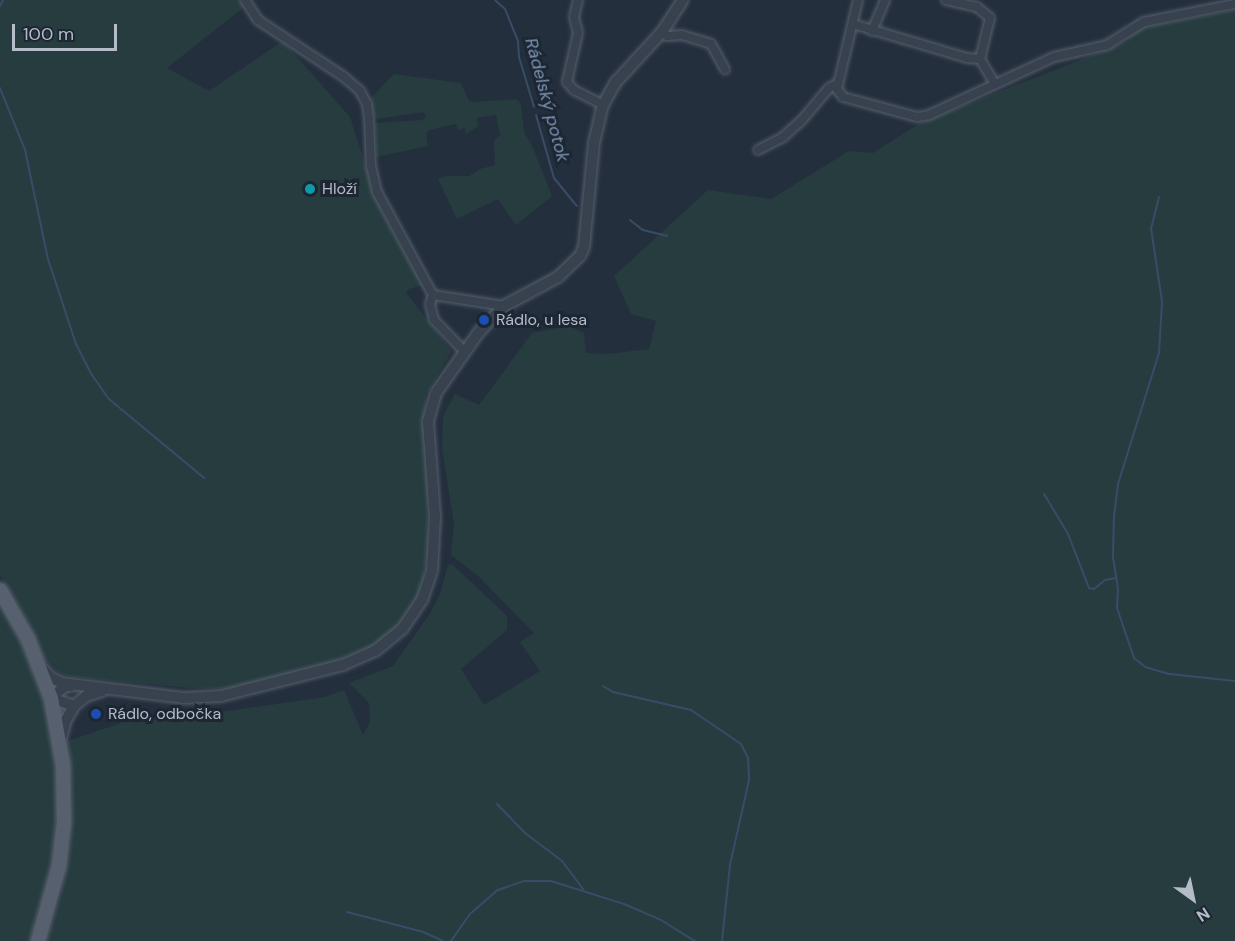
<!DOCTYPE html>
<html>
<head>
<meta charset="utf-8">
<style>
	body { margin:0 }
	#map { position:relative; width:1235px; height:941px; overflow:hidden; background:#242f3e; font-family:"DM Sans",sans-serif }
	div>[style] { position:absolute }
	.green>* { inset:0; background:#263c3f }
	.stream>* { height:2px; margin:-1px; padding:0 1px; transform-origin:1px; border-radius:1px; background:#394c67 }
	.roads { filter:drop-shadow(0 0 2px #565f6c) drop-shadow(0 0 2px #565f6c) }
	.minor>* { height:8px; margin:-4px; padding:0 4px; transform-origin:4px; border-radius:4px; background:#38414e }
	.tertiary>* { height:10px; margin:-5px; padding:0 5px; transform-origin:5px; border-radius:5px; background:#38414e }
	.primary>* { height:14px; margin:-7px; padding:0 7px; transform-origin:7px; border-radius:7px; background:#56606e }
	.dots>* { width:16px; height:16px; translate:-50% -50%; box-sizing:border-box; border:3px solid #1d2633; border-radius:50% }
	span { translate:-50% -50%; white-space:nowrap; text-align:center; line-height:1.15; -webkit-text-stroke:6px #1d2633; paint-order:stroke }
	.poi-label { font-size:16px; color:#b4bcc9 }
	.left { translate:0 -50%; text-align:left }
	.water-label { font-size:18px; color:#7c92b1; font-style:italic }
	.north { position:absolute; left:1163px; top:869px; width:60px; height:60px; -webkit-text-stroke:4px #1d2633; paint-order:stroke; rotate:147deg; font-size:16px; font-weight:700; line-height:24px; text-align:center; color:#b4bcc9 }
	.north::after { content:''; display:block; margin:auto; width:21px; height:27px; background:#b4bcc9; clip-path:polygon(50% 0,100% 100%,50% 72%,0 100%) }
	.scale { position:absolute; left:12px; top:24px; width:105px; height:27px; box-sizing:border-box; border:3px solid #b4bcc9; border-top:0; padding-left:8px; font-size:18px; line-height:21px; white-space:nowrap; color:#b4bcc9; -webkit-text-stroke:4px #1d2633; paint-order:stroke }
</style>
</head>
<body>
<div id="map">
	<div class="green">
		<i style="clip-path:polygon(0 0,240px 0,244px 7px,167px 68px,209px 91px,283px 41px,350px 117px,377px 202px,423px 285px,409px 289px,406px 293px,452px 351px,426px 394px,428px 548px,422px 585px,413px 605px,393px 631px,366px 652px,234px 689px,191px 688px,72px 677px,58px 673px,44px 659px,24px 615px,0 576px)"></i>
		<i style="clip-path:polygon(1235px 10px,1235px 941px,46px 941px,60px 897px,69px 845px,72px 795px,68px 741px,118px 724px,134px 715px,183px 715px,227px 711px,325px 697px,344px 690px,363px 735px,370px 722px,369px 703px,349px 683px,393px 666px,429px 615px,440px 594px,448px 565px,452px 564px,507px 616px,507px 630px,461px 669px,484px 705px,540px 671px,520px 642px,534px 633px,478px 576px,451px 555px,454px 524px,442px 448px,443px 416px,455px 394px,479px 405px,532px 333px,568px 326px,584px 333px,586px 353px,607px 354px,649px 349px,656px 321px,631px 314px,614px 276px,708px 190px,771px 199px,849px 151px,873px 153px,920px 123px,1128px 41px,1130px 36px,1140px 28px)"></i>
		<i style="clip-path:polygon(394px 74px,461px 83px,469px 101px,475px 102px,517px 99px,521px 105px,524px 132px,533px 148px,552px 196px,516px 225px,498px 199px,457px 219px,438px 179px,447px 176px,469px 176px,480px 169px,495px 165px,494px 141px,500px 135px,496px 115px,477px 118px,478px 126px,466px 134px,465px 128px,458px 130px,456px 124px,429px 130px,426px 134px,428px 146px,376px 157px,375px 123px,423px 120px,426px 117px,423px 112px,378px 119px,374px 116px,370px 99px)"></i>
		<i style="clip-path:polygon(0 604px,21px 642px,44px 700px,56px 766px,56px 822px,52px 864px,30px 941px,0 941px)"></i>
	</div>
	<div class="stream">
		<i style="left:495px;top:0;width:13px;rotate:42deg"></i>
		<i style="left:505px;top:9px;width:35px;rotate:68deg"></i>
		<i style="left:518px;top:42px;width:15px;rotate:86deg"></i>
		<i style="left:519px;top:57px;width:52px;rotate:73.3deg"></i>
		<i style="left:0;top:6px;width:7px;rotate:-63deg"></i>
		<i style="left:0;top:88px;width:67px;rotate:68deg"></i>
		<i style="left:25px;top:150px;width:111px;rotate:78.1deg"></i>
		<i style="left:48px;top:259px;width:89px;rotate:71.8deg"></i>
		<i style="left:76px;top:344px;width:35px;rotate:63deg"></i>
		<i style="left:92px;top:375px;width:29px;rotate:55deg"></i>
		<i style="left:109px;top:399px;width:124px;rotate:39.7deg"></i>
		<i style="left:536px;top:115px;width:66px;rotate:74.1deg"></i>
		<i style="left:554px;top:178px;width:36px;rotate:51deg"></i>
		<i style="left:1159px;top:197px;width:32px;rotate:104deg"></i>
		<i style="left:1151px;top:228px;width:75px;rotate:81.5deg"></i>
		<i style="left:1162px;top:302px;width:51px;rotate:93.4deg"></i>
		<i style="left:1159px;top:353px;width:137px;rotate:107.4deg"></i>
		<i style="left:1118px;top:484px;width:31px;rotate:97deg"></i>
		<i style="left:1114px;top:515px;width:42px;rotate:91.4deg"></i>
		<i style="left:1113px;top:557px;width:32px;rotate:81deg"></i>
		<i style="left:1118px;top:589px;width:19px;rotate:93deg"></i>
		<i style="left:1117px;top:608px;width:53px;rotate:71.2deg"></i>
		<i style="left:1134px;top:658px;width:14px;rotate:39deg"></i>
		<i style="left:1145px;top:667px;width:26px;rotate:16deg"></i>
		<i style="left:1170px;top:674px;width:65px;rotate:6.1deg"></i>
		<i style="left:630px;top:220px;width:16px;rotate:38deg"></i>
		<i style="left:643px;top:230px;width:25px;rotate:14deg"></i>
		<i style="left:1044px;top:494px;width:47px;rotate:59deg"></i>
		<i style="left:1068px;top:534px;width:58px;rotate:68.7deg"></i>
		<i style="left:1089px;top:588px;width:5px;rotate:11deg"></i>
		<i style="left:1094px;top:589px;width:14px;rotate:-39deg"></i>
		<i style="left:1105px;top:580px;width:11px;rotate:-10deg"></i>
		<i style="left:603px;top:686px;width:12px;rotate:31deg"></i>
		<i style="left:613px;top:692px;width:80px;rotate:13deg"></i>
		<i style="left:691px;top:710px;width:60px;rotate:34.2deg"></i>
		<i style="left:741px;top:744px;width:16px;rotate:63deg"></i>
		<i style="left:748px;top:758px;width:22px;rotate:87deg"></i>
		<i style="left:749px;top:780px;width:87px;rotate:102.6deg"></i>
		<i style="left:730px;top:865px;width:76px;rotate:96deg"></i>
		<i style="left:497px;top:804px;width:40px;rotate:46deg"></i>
		<i style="left:525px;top:833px;width:46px;rotate:37.1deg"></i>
		<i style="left:562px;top:861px;width:36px;rotate:53deg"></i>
		<i style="left:347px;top:912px;width:79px;rotate:14.7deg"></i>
		<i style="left:423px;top:932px;width:22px;rotate:24deg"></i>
		<i style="left:451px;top:941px;width:33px;rotate:-55deg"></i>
		<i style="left:470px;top:914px;width:37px;rotate:-41deg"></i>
		<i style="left:498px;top:890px;width:28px;rotate:-19deg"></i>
		<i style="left:524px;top:881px;width:27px"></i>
		<i style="left:551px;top:881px;width:77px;rotate:17.5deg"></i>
		<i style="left:624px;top:904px;width:40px;rotate:23.4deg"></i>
		<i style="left:661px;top:920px;width:40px;rotate:32deg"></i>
	</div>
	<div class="roads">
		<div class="minor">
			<i style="left:245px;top:0;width:24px;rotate:57deg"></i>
			<i style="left:258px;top:20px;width:103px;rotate:33.5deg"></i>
			<i style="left:344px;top:77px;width:21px;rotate:41deg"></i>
			<i style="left:360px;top:91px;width:15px;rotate:62deg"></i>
			<i style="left:367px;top:104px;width:15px;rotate:82deg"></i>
			<i style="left:369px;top:119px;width:47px;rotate:87.6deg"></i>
			<i style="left:371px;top:166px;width:27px;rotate:77deg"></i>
			<i style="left:377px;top:192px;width:117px;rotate:61.5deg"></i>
			<i style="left:433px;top:295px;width:9px;rotate:108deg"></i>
			<i style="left:430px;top:304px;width:16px;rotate:76deg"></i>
			<i style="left:434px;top:320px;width:43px;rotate:45.9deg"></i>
			<i style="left:578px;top:0;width:17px;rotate:103deg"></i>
			<i style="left:574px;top:17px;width:16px;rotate:76deg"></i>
			<i style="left:578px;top:33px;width:50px;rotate:102.7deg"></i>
			<i style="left:567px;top:82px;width:11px;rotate:49deg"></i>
			<i style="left:574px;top:90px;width:33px;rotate:27deg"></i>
			<i style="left:858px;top:0;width:91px;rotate:103.3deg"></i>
			<i style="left:837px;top:89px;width:10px;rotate:53deg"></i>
			<i style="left:843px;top:97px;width:77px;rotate:15.1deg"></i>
			<i style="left:917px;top:117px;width:12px;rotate:-9deg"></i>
			<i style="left:929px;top:115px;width:138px;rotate:-24.9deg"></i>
			<i style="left:1054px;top:57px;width:54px;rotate:-12.8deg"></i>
			<i style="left:1107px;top:45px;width:44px;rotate:-31.9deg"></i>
			<i style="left:1144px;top:22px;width:93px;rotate:-11.2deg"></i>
			<i style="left:946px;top:0;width:32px;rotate:13deg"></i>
			<i style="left:977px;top:7px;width:17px;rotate:40deg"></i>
			<i style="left:990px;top:18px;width:42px;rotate:103.7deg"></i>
			<i style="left:980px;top:59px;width:29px;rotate:59deg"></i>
			<i style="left:853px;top:24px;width:119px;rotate:16.6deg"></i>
			<i style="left:967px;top:58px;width:13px;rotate:4deg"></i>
			<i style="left:872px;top:31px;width:34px;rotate:-67deg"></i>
			<i style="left:662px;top:32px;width:6px;rotate:39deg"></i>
			<i style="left:667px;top:36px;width:15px;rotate:-4deg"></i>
			<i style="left:682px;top:35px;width:30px;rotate:17deg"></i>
			<i style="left:711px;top:44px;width:29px;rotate:61deg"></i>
			<i style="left:758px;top:150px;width:28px;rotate:-27deg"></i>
			<i style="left:783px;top:137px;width:25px;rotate:-42deg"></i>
			<i style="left:802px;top:120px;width:42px;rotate:-49.8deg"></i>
			<i style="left:829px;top:88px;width:10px;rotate:-29deg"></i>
			<i style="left:433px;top:295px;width:72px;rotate:8.8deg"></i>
		</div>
		<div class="tertiary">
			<i style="left:42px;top:668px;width:13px;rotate:48deg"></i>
			<i style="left:51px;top:678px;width:12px;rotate:24deg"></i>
			<i style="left:62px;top:683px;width:124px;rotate:7deg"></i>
			<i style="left:185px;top:698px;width:36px;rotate:-3deg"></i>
			<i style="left:221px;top:696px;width:126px;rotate:-14.3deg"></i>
			<i style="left:343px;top:665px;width:35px;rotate:-24deg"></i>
			<i style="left:375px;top:651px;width:36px;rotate:-39deg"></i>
			<i style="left:403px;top:628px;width:34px;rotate:-56deg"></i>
			<i style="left:422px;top:600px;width:31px;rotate:-71deg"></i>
			<i style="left:432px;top:571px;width:54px;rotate:-86.8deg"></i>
			<i style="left:435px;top:517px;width:96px;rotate:-94.2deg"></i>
			<i style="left:428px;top:421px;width:29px;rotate:-74deg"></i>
			<i style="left:436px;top:393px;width:75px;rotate:-54.8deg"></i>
			<i style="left:479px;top:332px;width:36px;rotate:-46deg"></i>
			<i style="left:504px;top:306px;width:61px;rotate:-28.2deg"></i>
			<i style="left:558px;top:277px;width:30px;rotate:-44deg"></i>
			<i style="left:580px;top:256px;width:10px;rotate:-66deg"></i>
			<i style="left:584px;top:247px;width:104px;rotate:-84.5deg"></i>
			<i style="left:594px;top:143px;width:39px;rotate:-77deg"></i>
			<i style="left:603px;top:105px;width:26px;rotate:-61deg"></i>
			<i style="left:616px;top:82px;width:68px;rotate:-47.4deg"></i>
			<i style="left:662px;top:32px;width:38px;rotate:-57deg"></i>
			<i style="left:71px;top:686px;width:6px;rotate:180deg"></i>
			<i style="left:65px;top:686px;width:18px;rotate:139deg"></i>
			<i style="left:51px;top:698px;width:24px;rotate:19deg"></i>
			<i style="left:60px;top:742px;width:23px;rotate:-75deg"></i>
			<i style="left:66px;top:720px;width:16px;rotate:-60deg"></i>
			<i style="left:74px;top:706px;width:16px;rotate:-40deg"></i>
			<i style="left:86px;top:696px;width:17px;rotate:-17deg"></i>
		</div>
		<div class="primary">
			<i style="left:0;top:590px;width:56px;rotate:60.3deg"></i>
			<i style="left:28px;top:639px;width:63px;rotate:68.7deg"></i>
			<i style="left:51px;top:698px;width:68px;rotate:79.8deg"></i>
			<i style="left:63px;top:765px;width:57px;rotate:89deg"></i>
			<i style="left:64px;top:822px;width:44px;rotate:96.5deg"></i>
			<i style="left:59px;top:866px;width:78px;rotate:105.6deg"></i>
		</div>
	</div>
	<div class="dots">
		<i style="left:310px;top:189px;background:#0f9aa8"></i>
		<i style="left:484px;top:320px;background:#1a4fb4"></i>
		<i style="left:96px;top:714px;background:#1a4fb4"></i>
	</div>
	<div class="poi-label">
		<span class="left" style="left:322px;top:189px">Hloží</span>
		<span class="left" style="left:496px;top:320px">Rádlo, u lesa</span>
		<span class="left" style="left:108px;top:714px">Rádlo, odbočka</span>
	</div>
	<div class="water-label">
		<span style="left:547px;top:100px;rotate:75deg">Rádelský potok</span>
	</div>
	<div class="north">N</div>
	<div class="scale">100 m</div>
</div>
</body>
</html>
